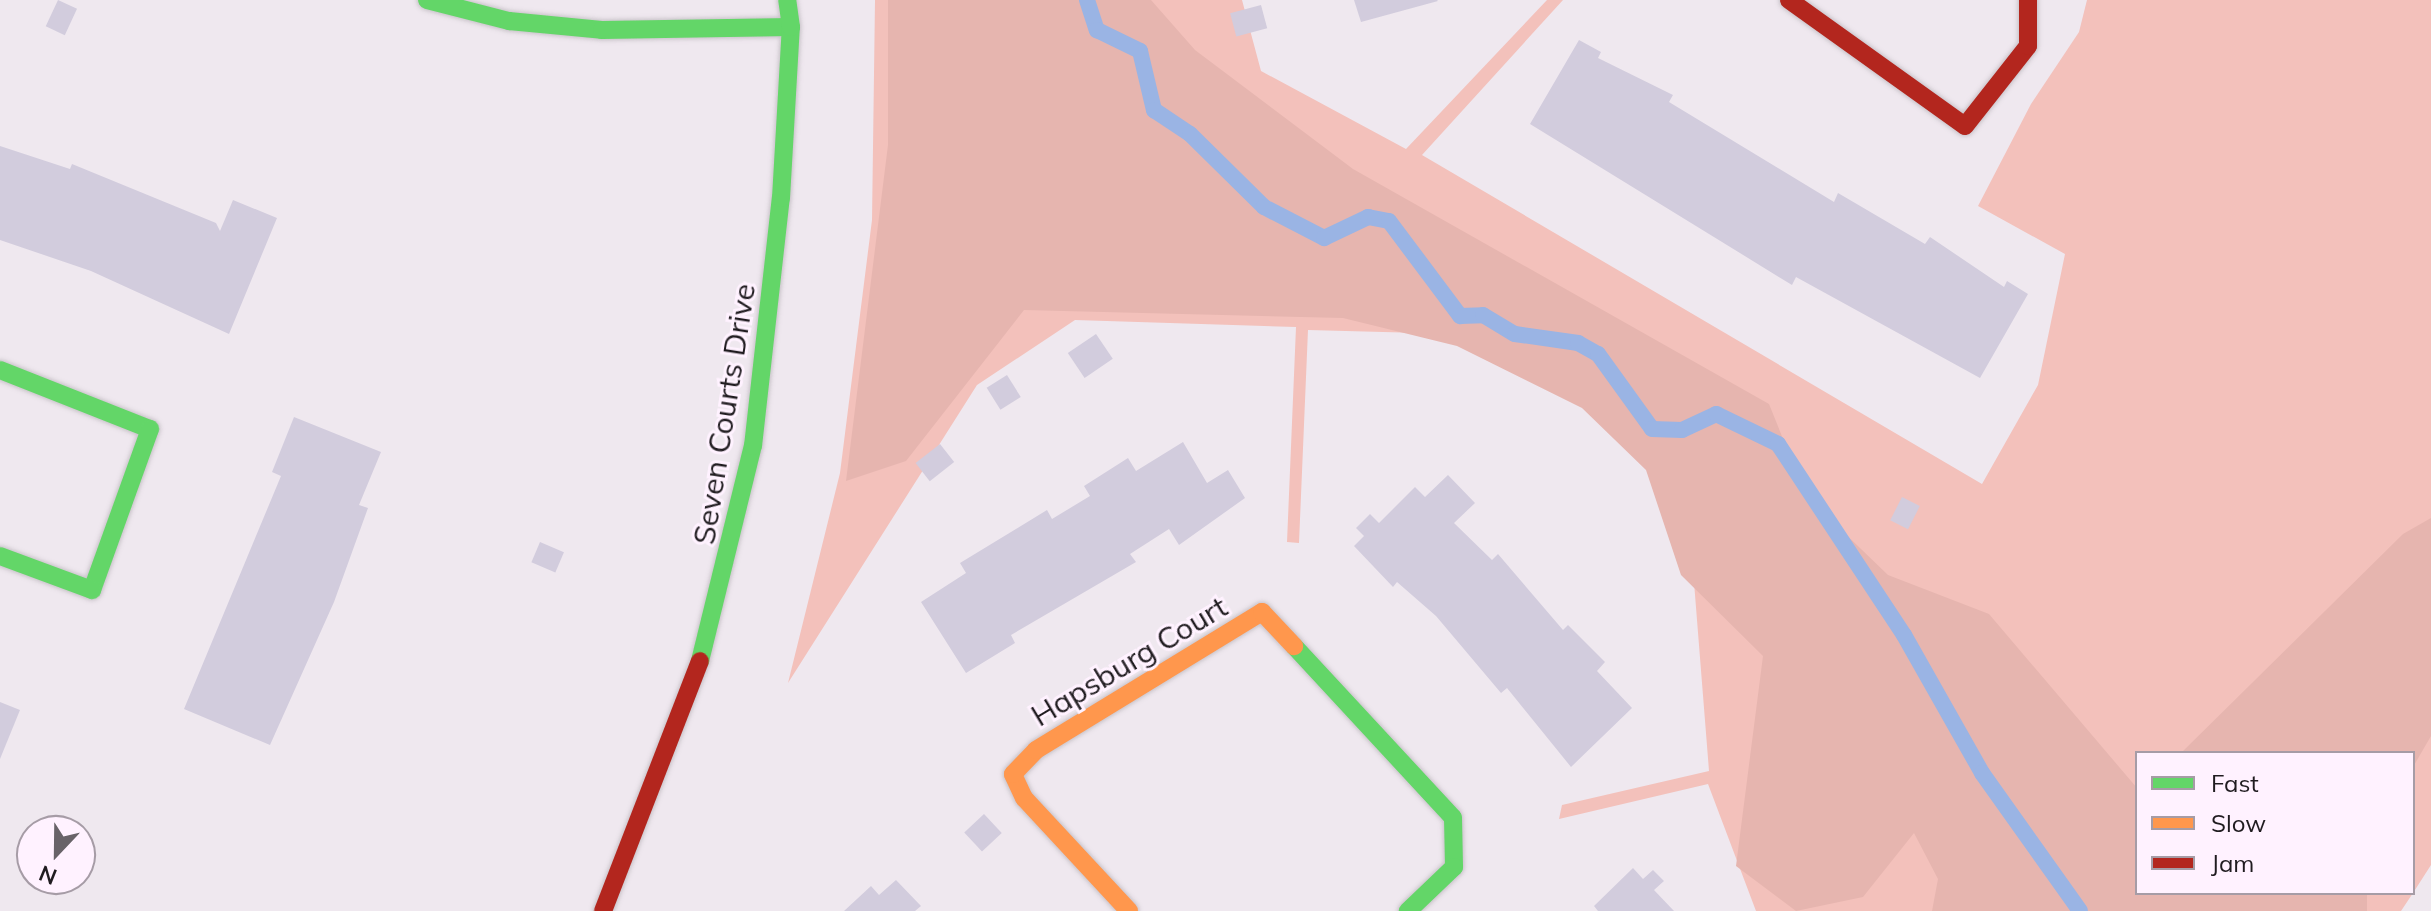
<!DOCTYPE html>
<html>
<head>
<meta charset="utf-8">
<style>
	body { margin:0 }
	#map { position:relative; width:2431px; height:911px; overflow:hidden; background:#efe8ef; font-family:Mulish,sans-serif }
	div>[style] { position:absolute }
	.green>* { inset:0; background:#f3c1bb }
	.forest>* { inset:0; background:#e6b5af }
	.stream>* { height:16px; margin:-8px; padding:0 8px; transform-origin:8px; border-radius:8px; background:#9ab4e4 }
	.building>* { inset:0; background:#d2ccdd; transform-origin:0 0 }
	.roads { filter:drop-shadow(0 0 2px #c9c3c9) drop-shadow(0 0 2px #c9c3c9) }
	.fast>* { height:18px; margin:-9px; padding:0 9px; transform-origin:9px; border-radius:9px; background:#63d668 }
	.slow>* { height:18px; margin:-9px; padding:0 9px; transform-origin:9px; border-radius:9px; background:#ff974d }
	.jam>* { height:18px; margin:-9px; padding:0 9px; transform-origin:9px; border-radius:9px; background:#b3261e }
	span { translate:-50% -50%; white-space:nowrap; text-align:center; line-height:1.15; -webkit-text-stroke:6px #fff2ff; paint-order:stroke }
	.street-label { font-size:30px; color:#201c20 }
	.legend { position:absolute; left:2135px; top:751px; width:280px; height:144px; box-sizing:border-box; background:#fff2ff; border:2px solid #a69ca6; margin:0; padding:10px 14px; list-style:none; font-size:24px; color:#201c20 }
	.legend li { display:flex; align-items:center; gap:16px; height:40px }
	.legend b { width:40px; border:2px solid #a69ca6 }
	.north { position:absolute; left:16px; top:815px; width:80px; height:80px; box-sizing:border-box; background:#fff2ff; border:2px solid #a69ca6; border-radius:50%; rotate:202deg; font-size:22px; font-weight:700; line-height:32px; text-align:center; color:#201c20 }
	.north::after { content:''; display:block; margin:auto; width:28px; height:36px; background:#686368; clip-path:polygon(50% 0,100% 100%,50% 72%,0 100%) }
</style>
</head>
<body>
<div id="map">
	<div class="green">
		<i style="clip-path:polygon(875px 0,1242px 0,1261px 71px,1406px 149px,1547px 0,1563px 0,1422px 155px,1982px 484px,2038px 385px,2065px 254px,1978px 206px,2031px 104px,2079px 32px,2087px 0,2431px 0,2431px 865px,2413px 893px,2413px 753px,2137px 753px,2137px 893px,2413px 893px,2401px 911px,1756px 911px,1708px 784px,1559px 819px,1562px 805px,1709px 771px,1685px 469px,1496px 335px,1308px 330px,1299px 543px,1287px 542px,1296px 327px,1075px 320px,977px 385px,788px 683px,840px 473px,872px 220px)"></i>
	</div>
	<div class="forest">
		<i style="clip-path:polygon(888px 0,1151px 0,1195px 50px,1353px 169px,1769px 404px,1806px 496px,1888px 575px,1989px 614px,2137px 788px,2137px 893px,2367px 893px,2367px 911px,1932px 911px,1938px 879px,1914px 833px,1863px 897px,1796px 911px,1736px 866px,1763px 656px,1681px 575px,1646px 470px,1582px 408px,1457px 346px,1343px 318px,1024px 310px,906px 461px,846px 481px,888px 145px)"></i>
		<i style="clip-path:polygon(2431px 518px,2431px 736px,2413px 767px,2413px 753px,2181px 753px,2403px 534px)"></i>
	</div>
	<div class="stream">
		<i style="left:1087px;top:0;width:32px;rotate:72deg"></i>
		<i style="left:1097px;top:30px;width:48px;rotate:26deg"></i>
		<i style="left:1140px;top:51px;width:61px;rotate:76.7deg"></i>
		<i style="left:1154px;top:110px;width:43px;rotate:33.7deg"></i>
		<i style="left:1190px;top:134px;width:104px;rotate:44.6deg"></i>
		<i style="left:1264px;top:207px;width:68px;rotate:27.3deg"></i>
		<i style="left:1324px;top:238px;width:49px;rotate:-25.5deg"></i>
		<i style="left:1368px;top:217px;width:21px;rotate:11deg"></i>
		<i style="left:1389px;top:221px;width:119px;rotate:53.2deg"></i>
		<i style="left:1460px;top:316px;width:23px;rotate:-2deg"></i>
		<i style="left:1483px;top:315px;width:37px;rotate:31deg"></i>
		<i style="left:1515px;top:334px;width:64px;rotate:8.1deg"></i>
		<i style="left:1578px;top:343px;width:23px;rotate:29deg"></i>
		<i style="left:1598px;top:354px;width:92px;rotate:54.2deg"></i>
		<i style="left:1652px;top:429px;width:30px;rotate:2deg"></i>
		<i style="left:1682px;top:430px;width:38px;rotate:-25deg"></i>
		<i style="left:1716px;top:414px;width:69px;rotate:25.8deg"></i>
		<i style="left:1778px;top:444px;width:229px;rotate:56.6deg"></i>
		<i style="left:1904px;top:635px;width:159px;rotate:60.5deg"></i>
		<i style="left:1982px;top:773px;width:169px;rotate:54.6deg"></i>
	</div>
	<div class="building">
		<i style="left:58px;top:0;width:21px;height:29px;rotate:25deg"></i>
		<i style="clip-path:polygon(1354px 0,1437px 0,1438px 1px,1361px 22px)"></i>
		<i style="left:1261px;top:5px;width:24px;height:32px;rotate:75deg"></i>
		<i style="clip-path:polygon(1579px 40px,1601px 52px,1598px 58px,1673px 95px,1669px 102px,1834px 202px,1838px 193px,1925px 244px,1930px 237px,2004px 287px,2007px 281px,2028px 294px,1980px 378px,1796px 277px,1792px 285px,1530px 124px)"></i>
		<i style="clip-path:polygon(0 146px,70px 169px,72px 164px,216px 223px,220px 231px,233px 200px,277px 218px,229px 334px,91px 271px,0 240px)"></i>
		<i style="left:1096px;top:334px;width:30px;height:34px;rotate:56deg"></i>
		<i style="left:1007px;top:375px;width:26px;height:24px;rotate:58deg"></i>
		<i style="clip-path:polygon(294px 417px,381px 452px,359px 505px,368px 508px,334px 602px,270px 745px,184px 709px,281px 476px,272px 472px)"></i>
		<i style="clip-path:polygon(1183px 442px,1207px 483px,1228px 470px,1245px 498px,1179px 545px,1169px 529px,1130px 554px,1136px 562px,1011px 635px,1015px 643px,966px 673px,921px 602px,966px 573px,960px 563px,1047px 510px,1052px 519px,1090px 496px,1084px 486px,1128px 458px,1136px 471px)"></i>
		<i style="left:940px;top:444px;width:23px;height:31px;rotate:52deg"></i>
		<i style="clip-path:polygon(1448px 475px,1475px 503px,1454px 523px,1492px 560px,1498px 554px,1563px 630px,1568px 625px,1605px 662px,1597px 671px,1632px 708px,1571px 767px,1507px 688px,1501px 693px,1436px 616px,1397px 582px,1393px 587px,1354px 546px,1364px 536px,1356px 528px,1370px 514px,1379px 523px,1415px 487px,1425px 497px)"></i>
		<i style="left:1902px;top:497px;width:20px;height:26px;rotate:27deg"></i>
		<i style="left:540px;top:542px;width:26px;height:22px;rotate:23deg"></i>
		<i style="clip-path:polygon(0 702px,20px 710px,0 759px)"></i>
		<i style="left:984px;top:814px;width:26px;height:27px;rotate:47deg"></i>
		<i style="clip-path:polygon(1633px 868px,1643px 879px,1653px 870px,1664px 881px,1654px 890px,1674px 911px,1598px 911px,1594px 906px)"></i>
		<i style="clip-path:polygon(896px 880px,921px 906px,915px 911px,844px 911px,871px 886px,879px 895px)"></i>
	</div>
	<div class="roads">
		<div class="fast">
			<i style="left:427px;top:0;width:85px;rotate:14.4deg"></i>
			<i style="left:509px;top:21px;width:93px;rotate:5.5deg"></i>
			<i style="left:602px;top:30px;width:189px;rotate:-0.9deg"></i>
			<i style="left:0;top:370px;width:161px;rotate:21.5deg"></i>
			<i style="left:150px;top:429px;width:171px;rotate:109.8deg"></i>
			<i style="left:92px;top:590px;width:98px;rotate:-159.7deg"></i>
			<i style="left:1294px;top:646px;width:234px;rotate:47.2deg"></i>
			<i style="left:1453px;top:818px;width:49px;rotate:88.8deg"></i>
			<i style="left:1454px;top:867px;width:64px;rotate:136.3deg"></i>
			<i style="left:700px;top:661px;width:221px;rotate:-76.2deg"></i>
			<i style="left:753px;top:446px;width:250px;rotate:-83.6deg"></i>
			<i style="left:781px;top:198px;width:171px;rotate:-86.7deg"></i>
			<i style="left:791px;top:27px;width:27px;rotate:-98deg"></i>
		</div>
		<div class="slow">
			<i style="left:1129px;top:911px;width:154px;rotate:-132.9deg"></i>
			<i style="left:1024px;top:798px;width:26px;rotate:-115deg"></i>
			<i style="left:1013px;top:774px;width:33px;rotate:-46deg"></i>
			<i style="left:1036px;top:750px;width:265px;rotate:-31.4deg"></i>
			<i style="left:1262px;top:612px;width:47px;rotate:46.7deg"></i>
		</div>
		<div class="jam">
			<i style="left:1789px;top:0;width:216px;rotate:35.6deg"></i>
			<i style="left:1965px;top:126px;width:102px;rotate:-51.8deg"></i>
			<i style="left:2028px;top:46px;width:46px;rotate:-90deg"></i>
			<i style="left:603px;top:911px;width:268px;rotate:-68.8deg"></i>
		</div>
	</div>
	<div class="street-label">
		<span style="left:724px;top:414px;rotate:-81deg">Seven Courts Drive</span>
		<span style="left:1129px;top:661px;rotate:-31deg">Hapsburg Court</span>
	</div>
	<ul class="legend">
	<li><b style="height:10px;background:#63d668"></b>Fast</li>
	<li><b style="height:10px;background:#ff974d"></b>Slow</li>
	<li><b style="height:10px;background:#b3261e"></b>Jam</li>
	</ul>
	<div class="north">N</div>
</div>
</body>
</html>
